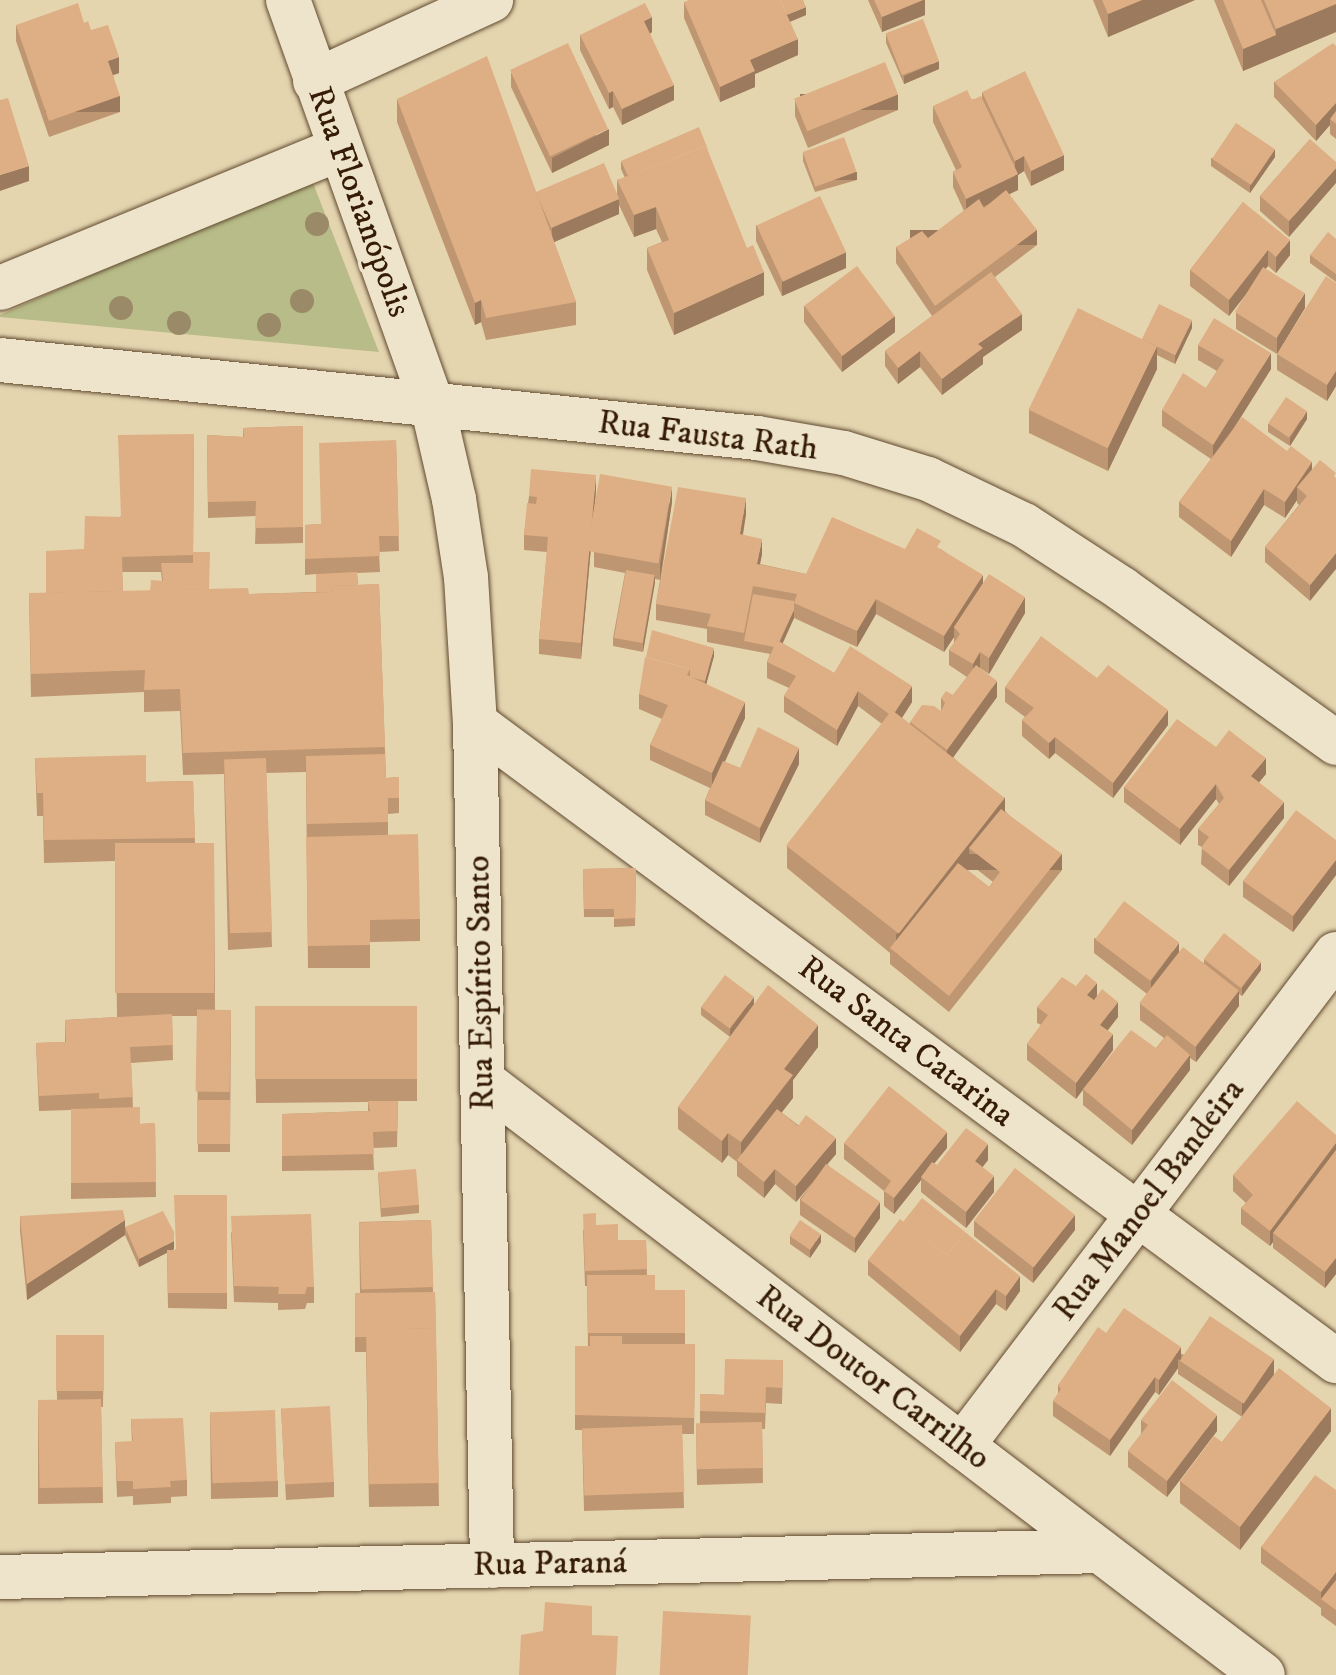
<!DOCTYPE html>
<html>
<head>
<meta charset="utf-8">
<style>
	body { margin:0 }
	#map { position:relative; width:1336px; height:1675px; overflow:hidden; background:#e4d5af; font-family:"IM FELL DW Pica",serif }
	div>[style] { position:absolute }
	.green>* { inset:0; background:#b7bc88 }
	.roads { filter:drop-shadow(0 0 2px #624a30) drop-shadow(0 0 2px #624a30) }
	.minor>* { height:44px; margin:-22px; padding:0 22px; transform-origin:22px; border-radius:22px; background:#ede4cb }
	.trees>* { width:24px; height:24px; margin:-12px; border-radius:50%; background:#9a8a68 }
	.wall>* { inset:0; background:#bf9672 }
	.shaded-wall>* { inset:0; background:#9b7a5d; transform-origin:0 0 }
	.building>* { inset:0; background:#deaf85; transform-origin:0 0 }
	span { translate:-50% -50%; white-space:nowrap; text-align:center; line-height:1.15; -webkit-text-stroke:7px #ede4cb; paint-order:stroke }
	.street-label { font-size:34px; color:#361c06 }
</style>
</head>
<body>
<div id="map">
	<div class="green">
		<i style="clip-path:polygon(311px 178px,379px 352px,0 317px,0 315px)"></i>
	</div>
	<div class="roads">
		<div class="minor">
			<i style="left:288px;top:0;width:429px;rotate:70.4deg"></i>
			<i style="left:432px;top:404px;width:98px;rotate:77deg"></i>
			<i style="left:454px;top:499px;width:79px;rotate:81.3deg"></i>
			<i style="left:466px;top:577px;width:146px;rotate:86.5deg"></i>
			<i style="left:475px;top:723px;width:843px;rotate:88.84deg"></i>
			<i style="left:315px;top:81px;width:194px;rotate:-24.7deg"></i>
			<i style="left:0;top:288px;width:366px;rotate:-22.3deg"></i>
			<i style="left:0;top:360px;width:761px;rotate:5.88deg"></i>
			<i style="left:757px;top:438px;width:88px;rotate:9.8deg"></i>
			<i style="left:844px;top:453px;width:88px;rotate:17.2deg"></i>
			<i style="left:928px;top:479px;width:106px;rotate:25.6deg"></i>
			<i style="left:1024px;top:525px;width:117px;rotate:33.1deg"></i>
			<i style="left:1122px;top:589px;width:264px;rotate:35.7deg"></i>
			<i style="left:475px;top:723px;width:1072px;rotate:36.54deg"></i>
			<i style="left:483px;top:1081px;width:980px;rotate:37.29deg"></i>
			<i style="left:962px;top:1446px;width:618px;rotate:-52.76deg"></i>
			<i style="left:0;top:1577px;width:1100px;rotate:-1.35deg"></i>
		</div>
	</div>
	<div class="trees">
		<i style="left:317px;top:224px"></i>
		<i style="left:302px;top:301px"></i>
		<i style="left:121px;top:308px"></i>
		<i style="left:179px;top:323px"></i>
		<i style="left:269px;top:325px"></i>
	</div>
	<div class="wall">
		<i style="clip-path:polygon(868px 0,925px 0,925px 15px,882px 32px)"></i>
		<i style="clip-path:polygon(1093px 0,1195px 0,1108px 37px)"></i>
		<i style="clip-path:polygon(1214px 0,1336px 0,1336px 32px,1243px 71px)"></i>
		<i style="clip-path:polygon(684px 2px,806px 15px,790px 22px,798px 55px,755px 74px,755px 87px,720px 102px,684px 18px)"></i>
		<i style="clip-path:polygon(84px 23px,91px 30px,119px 73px,113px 75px,120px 112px,49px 137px,16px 41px,16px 25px)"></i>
		<i style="clip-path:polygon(652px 32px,650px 34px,674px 100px,622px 125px,613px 107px,609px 109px,580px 50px,580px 35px)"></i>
		<i style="clip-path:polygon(886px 34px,939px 69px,904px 84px,886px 43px)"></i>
		<i style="clip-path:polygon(1336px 46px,1336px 139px,1330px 134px,1330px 125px,1316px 141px,1274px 97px,1274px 82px)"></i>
		<i style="clip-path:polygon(511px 72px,609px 145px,552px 173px,511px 87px)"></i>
		<i style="clip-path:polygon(982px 92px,1064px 170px,1031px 186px,1024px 171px,1018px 175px,1018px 190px,1009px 194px,1037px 245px,995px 277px,1022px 330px,983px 357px,983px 364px,942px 395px,920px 367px,898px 384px,885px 366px,885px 351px,932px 316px,896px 263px,896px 247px,928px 238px,964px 211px,953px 187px,953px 172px,956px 170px,933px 122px,933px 106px,982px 98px)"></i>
		<i style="clip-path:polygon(397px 99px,536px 193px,617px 196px,617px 180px,625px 178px,621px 169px,621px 161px,764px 295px,674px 335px,647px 270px,647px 248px,662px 242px,656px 229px,634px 237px,619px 205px,619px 214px,554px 242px,576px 302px,576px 325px,486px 340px,481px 322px,475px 325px,397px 122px)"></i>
		<i style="clip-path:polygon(795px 100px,898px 110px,808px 148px,795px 116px)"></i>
		<i style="clip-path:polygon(1310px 139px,1289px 237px,1260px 211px,1260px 196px)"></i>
		<i style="clip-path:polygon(803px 153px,857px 180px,815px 192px,803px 161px)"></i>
		<i style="clip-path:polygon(1275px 157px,1250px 193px,1211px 166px,1211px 158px)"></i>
		<i style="clip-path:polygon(1243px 202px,1290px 255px,1276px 273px,1268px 266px,1265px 269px,1305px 308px,1279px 351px,1336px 283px,1336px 386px,1327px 401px,1277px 370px,1277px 354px,1236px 329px,1236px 313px,1251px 288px,1229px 316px,1190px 286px,1190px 270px)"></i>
		<i style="clip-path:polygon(756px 225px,846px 268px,782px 296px,756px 241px)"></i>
		<i style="clip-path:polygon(1336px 239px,1336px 282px,1310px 263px,1310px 255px)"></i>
		<i style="clip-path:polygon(804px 306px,895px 332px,842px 372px,804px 322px)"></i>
		<i style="clip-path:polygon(1192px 328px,1175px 364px,1157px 355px,1157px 369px,1108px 471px,1029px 433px,1029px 410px,1142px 339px)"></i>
		<i style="clip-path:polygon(1198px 345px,1271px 369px,1233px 430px,1312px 462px,1310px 601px,1265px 562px,1265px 547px,1299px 505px,1297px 503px,1297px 500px,1285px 518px,1264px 505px,1231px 557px,1179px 517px,1179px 502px,1211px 459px,1162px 426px,1162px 410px,1206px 388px,1217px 371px,1198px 360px)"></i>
		<i style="clip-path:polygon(1307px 419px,1290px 446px,1268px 432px,1268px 424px)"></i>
		<i style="clip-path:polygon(303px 426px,303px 543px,255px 544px,256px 516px,208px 518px,207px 435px,243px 437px,243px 428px)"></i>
		<i style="clip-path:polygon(evenodd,194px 434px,193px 559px,209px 589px,249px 594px,316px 592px,316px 574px,305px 575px,305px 525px,321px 524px,396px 440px,399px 551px,379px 552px,380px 572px,357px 573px,358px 585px,379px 584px,386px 778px,399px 777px,399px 813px,388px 814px,388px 835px,420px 919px,420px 941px,370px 942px,370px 968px,308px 968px,306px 772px,266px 773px,272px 947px,228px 950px,224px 774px,183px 775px,180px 711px,144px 712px,144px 692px,31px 697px,29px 593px,46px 593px,84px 549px,120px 517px,194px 434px,122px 572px,161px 572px,162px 581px,150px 591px,123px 591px,122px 572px)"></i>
		<i style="clip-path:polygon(596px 491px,581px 659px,539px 654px,539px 639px,547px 552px,524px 550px,524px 535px,529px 496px)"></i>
		<i style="clip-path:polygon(evenodd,672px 502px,661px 578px,746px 514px,743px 535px,762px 554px,760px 564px,806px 574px,905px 549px,941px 549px,983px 583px,1025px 613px,989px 674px,980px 668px,997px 697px,953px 757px,1062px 870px,949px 1012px,890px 964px,890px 953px,787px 868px,787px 846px,882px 724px,858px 706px,837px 746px,784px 712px,784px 696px,789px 688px,767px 678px,767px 662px,770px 654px,707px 642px,707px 629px,656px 620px,656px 604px,660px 580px,655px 579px,643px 652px,613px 646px,613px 638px,625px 573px,594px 567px,594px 552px,672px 502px,876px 614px,944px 652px,954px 637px,954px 643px,949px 650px,949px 665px,967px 677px,953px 695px,941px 698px,941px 711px,910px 722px,910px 724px,902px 718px,912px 702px,834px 673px,782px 643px,794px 618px,857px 647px,876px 614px,672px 502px,970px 864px,993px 882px,989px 887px,966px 869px,970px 864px)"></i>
		<i style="clip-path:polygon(714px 656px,706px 684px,745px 718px,725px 762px,740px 768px,799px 764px,760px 843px,705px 815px,705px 800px,710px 788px,650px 760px,650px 745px,662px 719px,639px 709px,639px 694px)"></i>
		<i style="clip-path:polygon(1097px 678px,1168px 725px,1113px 798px,1055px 753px,1049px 759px,1022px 736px,1022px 720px,1025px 717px,1005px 702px,1005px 687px)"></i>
		<i style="clip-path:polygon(1216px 747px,1266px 774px,1259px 782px,1284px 818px,1229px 886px,1201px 864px,1202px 847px,1198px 845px,1198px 829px,1219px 804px,1216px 799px,1180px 845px,1124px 802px,1124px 787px)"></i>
		<i style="clip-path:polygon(35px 758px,146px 782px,193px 781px,195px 843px,214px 843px,215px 1010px,231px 1010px,230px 1152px,198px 1152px,197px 1016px,172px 1016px,173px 1060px,131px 1063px,133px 1108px,140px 1124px,155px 1123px,156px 1197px,71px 1199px,71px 1110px,39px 1111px,36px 1043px,65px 1042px,65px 1020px,117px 1017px,115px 861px,44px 863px,43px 816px,37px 816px)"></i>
		<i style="clip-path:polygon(1336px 840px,1336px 875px,1293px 932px,1243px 897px,1243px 881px)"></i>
		<i style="clip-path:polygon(636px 868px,635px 926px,614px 927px,614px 917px,584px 917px,583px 869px)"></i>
		<i style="clip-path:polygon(1094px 938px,1179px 952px,1204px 963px,1204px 959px,1261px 970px,1242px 996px,1239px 994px,1239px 1006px,1196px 1062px,1190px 1058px,1190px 1070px,1132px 1145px,1083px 1105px,1083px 1089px,1076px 1099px,1027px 1060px,1027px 1044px,1041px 1025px,1037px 1023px,1037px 1007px,1076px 986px,1097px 996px,1118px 1017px,1108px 1030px,1113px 1050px,1085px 1088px,1156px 1048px,1164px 1038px,1140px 1020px,1140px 1004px,1147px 994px,1094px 953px)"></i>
		<i style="clip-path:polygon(754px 1004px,818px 1047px,793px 1080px,793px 1098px,781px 1112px,836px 1154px,827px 1164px,880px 1218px,855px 1253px,800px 1215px,800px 1199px,813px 1182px,796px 1202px,775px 1184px,764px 1198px,737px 1176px,737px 1162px,728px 1155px,722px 1163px,678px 1129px,678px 1107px,730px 1037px,701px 1015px,701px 1007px)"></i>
		<i style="clip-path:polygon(417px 1006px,417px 1101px,398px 1101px,397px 1147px,373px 1148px,374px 1170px,282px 1171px,282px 1114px,368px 1111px,368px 1102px,256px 1103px,255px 1008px)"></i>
		<i style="clip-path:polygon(1336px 1135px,1336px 1274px,1325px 1288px,1273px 1248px,1273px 1242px,1270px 1246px,1241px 1224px,1241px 1208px,1246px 1203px,1233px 1191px,1233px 1175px)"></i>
		<i style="clip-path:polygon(844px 1143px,947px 1148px,934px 1164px,937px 1165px,988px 1160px,982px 1167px,994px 1192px,966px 1228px,921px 1192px,921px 1180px,894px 1214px,884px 1206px,884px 1191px,844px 1159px)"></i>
		<i style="clip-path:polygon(378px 1173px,419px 1205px,419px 1213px,381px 1217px)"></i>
		<i style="clip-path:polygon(227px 1195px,227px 1309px,168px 1308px,167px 1253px,139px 1267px,125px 1235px,27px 1300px,20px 1231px,20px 1216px,125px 1227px,174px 1249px,173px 1250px,175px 1250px)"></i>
		<i style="clip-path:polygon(431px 1220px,433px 1292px,435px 1292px,439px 1506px,369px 1507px,366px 1352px,355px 1352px,355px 1293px,360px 1293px,359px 1222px)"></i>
		<i style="clip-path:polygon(974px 1221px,1075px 1230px,1033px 1283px,974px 1236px)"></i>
		<i style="clip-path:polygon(596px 1225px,618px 1240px,646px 1240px,647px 1275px,655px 1290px,685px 1290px,685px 1344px,695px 1344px,694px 1434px,682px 1434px,684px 1508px,584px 1511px,582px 1430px,575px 1430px,575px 1346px,588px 1346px,587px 1286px,585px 1286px,583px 1230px)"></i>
		<i style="clip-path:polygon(231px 1232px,314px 1287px,314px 1303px,307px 1303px,305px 1309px,278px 1310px,278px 1303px,234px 1302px)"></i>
		<i style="clip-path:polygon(790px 1236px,821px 1242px,810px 1258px,790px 1244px)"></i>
		<i style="clip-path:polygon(868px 1260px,1020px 1291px,1006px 1311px,996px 1304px,960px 1352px,868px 1275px)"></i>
		<i style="clip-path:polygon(1106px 1333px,1181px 1354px,1274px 1374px,1331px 1431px,1240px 1550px,1180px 1503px,1180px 1481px,1222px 1442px,1242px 1417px,1178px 1374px,1178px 1368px,1159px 1395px,1155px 1392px,1110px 1456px,1053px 1416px,1053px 1401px,1058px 1394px,1058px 1385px)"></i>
		<i style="clip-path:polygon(56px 1335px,104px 1335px,103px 1407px,101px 1407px,103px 1503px,38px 1504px,38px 1400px,57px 1400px)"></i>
		<i style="clip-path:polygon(783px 1360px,782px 1404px,766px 1403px,765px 1429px,762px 1429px,763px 1483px,697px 1485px,696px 1424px,700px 1424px,700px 1394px,724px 1395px)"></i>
		<i style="clip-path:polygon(281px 1408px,334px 1482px,334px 1497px,286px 1500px)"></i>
		<i style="clip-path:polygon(210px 1412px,278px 1481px,278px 1497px,211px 1499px)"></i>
		<i style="clip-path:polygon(131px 1419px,187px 1480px,187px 1496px,171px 1497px,171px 1503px,133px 1505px,133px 1496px,117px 1497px,115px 1442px,132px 1442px)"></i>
		<i style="clip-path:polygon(1141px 1420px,1217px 1431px,1167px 1497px,1128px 1467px,1128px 1451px,1141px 1434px)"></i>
		<i style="clip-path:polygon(1336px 1490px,1336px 1626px,1321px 1615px,1321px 1608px,1261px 1563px,1261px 1547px)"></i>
	</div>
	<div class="shaded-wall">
		<i style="clip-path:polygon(923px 0,925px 0,925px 15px,882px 32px,882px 17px)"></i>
		<i style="clip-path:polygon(1142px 0,1195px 0,1108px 37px,1108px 14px)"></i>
		<i style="clip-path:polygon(1336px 4px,1336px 32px,1243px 71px,1243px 49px,1276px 35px,1276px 29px)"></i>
		<i style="clip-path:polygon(806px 7px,806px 15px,784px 24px,784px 16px)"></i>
		<i style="clip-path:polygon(652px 17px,652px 32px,644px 37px,644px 21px)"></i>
		<i style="clip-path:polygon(798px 39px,798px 55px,755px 74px,755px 87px,720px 102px,720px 87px,750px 60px)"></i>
		<i style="clip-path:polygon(119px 57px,119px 73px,108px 77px,108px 61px)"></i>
		<i style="clip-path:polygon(939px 61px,939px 69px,904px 84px,904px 76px)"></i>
		<i style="clip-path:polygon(674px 85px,674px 100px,622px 125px,622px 109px)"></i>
		<i style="clip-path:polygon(613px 91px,613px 107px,609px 109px,609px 93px)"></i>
		<i style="left:898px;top:94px;width:16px;height:98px;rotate:90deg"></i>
		<i style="left:120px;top:96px;width:16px;height:75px;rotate:90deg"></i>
		<i style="clip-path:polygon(1336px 103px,1336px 119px,1330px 119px,1330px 125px,1316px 141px,1316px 125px)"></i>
		<i style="clip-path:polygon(609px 129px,609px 145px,552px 173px,552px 158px)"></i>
		<i style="clip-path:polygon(1275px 149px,1275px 157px,1250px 193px,1250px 185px)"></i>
		<i style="clip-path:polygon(1064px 155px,1064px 170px,1031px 186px,1031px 171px)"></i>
		<i style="clip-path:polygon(1024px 156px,1024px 171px,1018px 175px,1018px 190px,966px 215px,966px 199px,1015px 176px,1015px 161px)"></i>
		<i style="clip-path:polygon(29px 166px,29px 181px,0 191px,0 175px)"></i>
		<i style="clip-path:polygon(1336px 168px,1336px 183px,1289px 237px,1289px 221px)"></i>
		<i style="left:857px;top:172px;width:8px;height:44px;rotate:90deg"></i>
		<i style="clip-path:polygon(619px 199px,619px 214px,552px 243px,552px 228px)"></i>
		<i style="clip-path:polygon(656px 207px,656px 229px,634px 237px,634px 215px)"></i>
		<i style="left:1037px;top:230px;width:15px;height:127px;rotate:90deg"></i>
		<i style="clip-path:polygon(1290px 240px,1290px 255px,1276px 273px,1276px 257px)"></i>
		<i style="clip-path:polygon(1268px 250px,1268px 266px,1229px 316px,1229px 300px)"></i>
		<i style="clip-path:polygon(846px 252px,846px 268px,782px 296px,782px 281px)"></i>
		<i style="clip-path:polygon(764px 272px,764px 295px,674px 335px,674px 313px)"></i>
		<i style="clip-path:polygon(1305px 293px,1305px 308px,1277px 354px,1277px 338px)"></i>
		<i style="clip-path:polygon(481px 300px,481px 322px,475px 325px,475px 303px)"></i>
		<i style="clip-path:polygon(1022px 314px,1022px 330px,983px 357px,983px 364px,942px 395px,942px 379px,978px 344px)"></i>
		<i style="clip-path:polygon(895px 316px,895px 332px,842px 372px,842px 356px)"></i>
		<i style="clip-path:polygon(1192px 320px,1192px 328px,1175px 364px,1175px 356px)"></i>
		<i style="clip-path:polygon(1157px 346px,1157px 369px,1108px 471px,1108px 448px)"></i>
		<i style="clip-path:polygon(920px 351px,920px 367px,898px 384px,898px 368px)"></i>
		<i style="clip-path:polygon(1271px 353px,1271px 369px,1213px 461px,1213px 445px)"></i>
		<i style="clip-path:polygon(1336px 371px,1336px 386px,1327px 401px,1327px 385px)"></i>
		<i style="clip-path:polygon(1307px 411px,1307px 419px,1290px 446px,1290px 438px)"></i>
		<i style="clip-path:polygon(1312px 462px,1312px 477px,1297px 487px,1297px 500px,1285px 518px,1285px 502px)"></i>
		<i style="clip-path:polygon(596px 475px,596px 491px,581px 659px,581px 643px)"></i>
		<i style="clip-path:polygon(672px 487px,672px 502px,660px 580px,660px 564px)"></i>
		<i style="clip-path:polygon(1264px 489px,1264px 505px,1231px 557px,1231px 541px)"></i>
		<i style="clip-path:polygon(746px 498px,746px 514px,740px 550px,740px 534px)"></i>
		<i style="clip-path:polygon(762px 539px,762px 554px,757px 579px,757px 564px)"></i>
		<i style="clip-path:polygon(1336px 553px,1336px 569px,1310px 601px,1310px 585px)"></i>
		<i style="clip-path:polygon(655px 575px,655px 583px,643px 652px,643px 644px)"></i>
		<i style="clip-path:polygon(983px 575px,983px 590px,954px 627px,954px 637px,944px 652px,944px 636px)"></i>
		<i style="clip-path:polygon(1025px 597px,1025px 613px,989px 674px,989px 658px)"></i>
		<i style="clip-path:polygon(876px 599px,876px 614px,857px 647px,857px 631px)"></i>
		<i style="clip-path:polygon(794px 610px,794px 618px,777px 656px,777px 648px)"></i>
		<i style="clip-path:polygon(714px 648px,714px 656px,705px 689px,705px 681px)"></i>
		<i style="clip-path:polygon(980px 652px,980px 668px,973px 680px,973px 664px)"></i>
		<i style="clip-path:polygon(997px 681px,997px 697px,947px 766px,947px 750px)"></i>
		<i style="clip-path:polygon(912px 686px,912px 702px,892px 733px,892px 717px)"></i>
		<i style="clip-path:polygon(858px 691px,858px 706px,837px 746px,837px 730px)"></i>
		<i style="clip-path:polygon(745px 702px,745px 718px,712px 788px,712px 773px)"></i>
		<i style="clip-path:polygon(1168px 710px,1168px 725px,1113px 798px,1113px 783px)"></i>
		<i style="clip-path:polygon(1055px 737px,1055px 753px,1049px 759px,1049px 743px)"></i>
		<i style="clip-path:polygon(799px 748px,799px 764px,760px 843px,760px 828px)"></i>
		<i style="clip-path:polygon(1266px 758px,1266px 774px,1251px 792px,1251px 776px)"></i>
		<i style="clip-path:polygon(1216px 784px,1216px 799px,1180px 845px,1180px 829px)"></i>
		<i style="clip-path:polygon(1005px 797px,1005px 819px,969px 848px,970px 864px,898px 955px,896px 953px,896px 935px)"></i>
		<i style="clip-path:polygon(1284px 802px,1284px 818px,1229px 886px,1229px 870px)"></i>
		<i style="left:1062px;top:854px;width:16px;height:181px;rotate:90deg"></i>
		<i style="clip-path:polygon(1336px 860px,1336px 875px,1293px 932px,1293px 916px)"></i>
		<i style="clip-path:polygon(1179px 943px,1179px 959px,1151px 996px,1151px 981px)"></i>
		<i style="clip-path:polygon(1261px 962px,1261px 970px,1242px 996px,1242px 988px)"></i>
		<i style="clip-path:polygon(1097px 983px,1097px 999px,1087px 1011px,1087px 995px)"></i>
		<i style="clip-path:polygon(1239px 990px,1239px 1006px,1196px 1062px,1196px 1047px)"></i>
		<i style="clip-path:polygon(754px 997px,754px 1005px,730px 1037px,730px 1029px)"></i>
		<i style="clip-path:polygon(1118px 1002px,1118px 1017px,1100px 1040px,1100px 1025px)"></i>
		<i style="clip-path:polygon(818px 1025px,818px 1047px,793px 1080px,793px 1098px,741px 1165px,741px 1142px,784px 1069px)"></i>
		<i style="clip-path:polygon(1113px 1034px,1113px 1050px,1076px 1099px,1076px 1083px)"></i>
		<i style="clip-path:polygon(1190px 1055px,1190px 1070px,1132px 1145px,1132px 1130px)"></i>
		<i style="clip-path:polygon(947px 1132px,947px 1148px,922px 1178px,921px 1177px,921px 1180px,894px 1214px,894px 1198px)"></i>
		<i style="clip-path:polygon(728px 1133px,728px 1155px,722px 1163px,722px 1141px)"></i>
		<i style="clip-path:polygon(836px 1138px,836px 1154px,796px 1202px,796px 1186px)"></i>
		<i style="clip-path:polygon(1336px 1143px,1336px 1158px,1273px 1233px,1273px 1242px,1270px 1246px,1270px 1231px)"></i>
		<i style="clip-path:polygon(988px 1144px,988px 1160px,975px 1177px,975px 1161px)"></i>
		<i style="clip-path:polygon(775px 1169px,775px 1184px,764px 1198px,764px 1182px)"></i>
		<i style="clip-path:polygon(994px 1176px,994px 1192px,966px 1228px,966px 1212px)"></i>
		<i style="clip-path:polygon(880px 1202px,880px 1218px,855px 1253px,855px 1238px)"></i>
		<i style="clip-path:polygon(1075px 1215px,1075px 1230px,1033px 1283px,1033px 1267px)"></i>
		<i style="clip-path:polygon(125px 1220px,125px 1235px,27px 1300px,27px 1284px)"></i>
		<i style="clip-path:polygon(821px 1234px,821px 1242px,810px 1258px,810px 1250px)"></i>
		<i style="clip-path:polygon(174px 1241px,174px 1249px,139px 1267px,139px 1259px)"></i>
		<i style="clip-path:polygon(1336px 1258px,1336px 1274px,1325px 1288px,1325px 1272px)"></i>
		<i style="clip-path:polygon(1020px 1276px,1020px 1291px,1006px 1311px,1006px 1296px)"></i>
		<i style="clip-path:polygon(996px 1289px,996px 1304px,960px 1352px,960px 1336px)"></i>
		<i style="clip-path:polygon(1181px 1347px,1181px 1361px,1178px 1359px,1178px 1368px,1159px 1395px,1159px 1380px)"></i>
		<i style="clip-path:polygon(1274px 1359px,1274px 1375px,1242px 1417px,1242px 1402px)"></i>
		<i style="clip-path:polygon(1155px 1377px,1155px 1392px,1110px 1456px,1110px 1440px)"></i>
		<i style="clip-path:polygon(1331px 1408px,1331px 1431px,1240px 1550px,1240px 1527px)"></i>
		<i style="clip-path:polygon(1217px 1415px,1217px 1431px,1167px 1497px,1167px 1481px)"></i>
		<i style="clip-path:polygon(1336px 1572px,1336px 1588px,1321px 1599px,1321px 1608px,1321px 1592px)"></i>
	</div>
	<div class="building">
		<i style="clip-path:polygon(689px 0,780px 0,798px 39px,750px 60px,755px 71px,720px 87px,684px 2px)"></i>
		<i style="clip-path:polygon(780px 0,803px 0,806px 7px,787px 15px)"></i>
		<i style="clip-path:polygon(874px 0,923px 0,882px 17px)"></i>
		<i style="clip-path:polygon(1102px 0,1142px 0,1108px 14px)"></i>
		<i style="clip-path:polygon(1223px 0,1261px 0,1276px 35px,1243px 49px)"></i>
		<i style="clip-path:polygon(1264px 0,1336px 0,1336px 4px,1276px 29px)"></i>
		<i style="clip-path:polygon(78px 3px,84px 23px,88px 21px,91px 30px,108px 25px,119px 57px,108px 61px,120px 96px,49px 121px,16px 25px)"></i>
		<i style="clip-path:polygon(645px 3px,652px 17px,644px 21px,674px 85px,622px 109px,613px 91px,609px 93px,580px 35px)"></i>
		<i style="left:923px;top:19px;width:45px;height:40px;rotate:69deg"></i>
		<i style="left:568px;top:43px;width:95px;height:64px;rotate:65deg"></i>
		<i style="clip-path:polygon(1333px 43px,1336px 46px,1336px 103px,1316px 125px,1274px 82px)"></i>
		<i style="clip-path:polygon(487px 56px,576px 302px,486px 318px,481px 300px,475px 303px,397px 99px)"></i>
		<i style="left:885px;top:62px;width:35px;height:98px;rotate:68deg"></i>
		<i style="clip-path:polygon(1025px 71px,1064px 155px,1031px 171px,1024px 156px,1015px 161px,982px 92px)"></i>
		<i style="clip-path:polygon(967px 90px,972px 100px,981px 96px,1018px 174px,966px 199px,953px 172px,962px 167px,933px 106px)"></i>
		<i style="clip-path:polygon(8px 98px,29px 166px,0 175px,0 100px)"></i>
		<i style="clip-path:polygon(1336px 111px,1336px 124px,1330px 119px)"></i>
		<i style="left:1236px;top:123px;width:47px;height:43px;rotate:34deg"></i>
		<i style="clip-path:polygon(699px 127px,709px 152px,706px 146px,628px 176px,621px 161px)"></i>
		<i style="left:844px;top:137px;width:37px;height:44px;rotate:70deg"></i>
		<i style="clip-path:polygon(1310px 139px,1336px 162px,1336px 168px,1289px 221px,1260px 196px)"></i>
		<i style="clip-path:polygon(706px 146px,747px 248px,753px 245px,764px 272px,674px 313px,647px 248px,669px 240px,656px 207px,634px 215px,617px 180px)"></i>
		<i style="left:604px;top:163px;width:39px;height:74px;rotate:67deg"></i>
		<i style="clip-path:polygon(1006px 190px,1037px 230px,935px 306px,896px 247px,922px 231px,928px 238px,979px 199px,984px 208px)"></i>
		<i style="left:820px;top:196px;width:62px;height:70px;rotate:65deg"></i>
		<i style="clip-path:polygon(1243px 202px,1290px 240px,1276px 257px,1268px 250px,1229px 300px,1190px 270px)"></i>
		<i style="clip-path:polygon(1328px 232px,1336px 239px,1336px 274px,1310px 255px)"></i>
		<i style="left:857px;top:266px;width:63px;height:66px;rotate:53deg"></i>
		<i style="left:1263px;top:267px;width:49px;height:53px;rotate:32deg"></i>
		<i style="clip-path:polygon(991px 272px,1022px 314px,978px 344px,983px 348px,942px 379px,920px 351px,898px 368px,885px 351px)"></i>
		<i style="clip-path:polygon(1326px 276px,1336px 283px,1336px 371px,1327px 385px,1277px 354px)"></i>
		<i style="left:1159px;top:304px;width:37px;height:39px;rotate:26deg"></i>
		<i style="left:1078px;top:308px;width:88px;height:113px;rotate:26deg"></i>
		<i style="clip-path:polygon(1214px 318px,1271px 353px,1213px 445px,1162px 410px,1183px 373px,1206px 388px,1224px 360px,1198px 345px)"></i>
		<i style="left:1286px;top:397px;width:25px;height:32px;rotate:34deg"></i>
		<i style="clip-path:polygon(1242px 417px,1287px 451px,1291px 446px,1312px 462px,1285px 502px,1264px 489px,1231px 541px,1179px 502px)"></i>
		<i style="clip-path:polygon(303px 426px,303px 527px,255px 528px,256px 501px,208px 502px,207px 435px,244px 437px,243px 428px)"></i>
		<i style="clip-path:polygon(194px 434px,193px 555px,122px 557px,123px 591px,46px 593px,46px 551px,84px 549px,85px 516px,121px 517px,118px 435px)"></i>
		<i style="clip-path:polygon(396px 440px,399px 536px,379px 536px,380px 556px,305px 559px,305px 525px,321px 524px,319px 443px)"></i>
		<i style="clip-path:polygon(1320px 460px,1336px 473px,1334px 476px,1336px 478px,1336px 553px,1310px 585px,1265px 547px,1307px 496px,1297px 487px)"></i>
		<i style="clip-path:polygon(531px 469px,596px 475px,581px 643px,539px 639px,548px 537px,524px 535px,527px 503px,536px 504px,537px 497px,529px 496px)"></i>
		<i style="left:600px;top:474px;width:73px;height:78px;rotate:10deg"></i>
		<i style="clip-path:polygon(678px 487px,746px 498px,740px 534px,762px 539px,757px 564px,806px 574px,832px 517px,905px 549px,917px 528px,941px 541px,937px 547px,983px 575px,944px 636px,876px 599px,857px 631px,794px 603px,797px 594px,753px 586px,744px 633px,707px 626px,711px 614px,656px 604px)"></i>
		<i style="clip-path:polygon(193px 552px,210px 552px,209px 589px,150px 591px,151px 580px,163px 581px,161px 563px,193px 563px)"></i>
		<i style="left:626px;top:570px;width:29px;height:69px;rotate:10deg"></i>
		<i style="clip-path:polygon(357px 572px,358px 585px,332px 586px,331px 592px,316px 592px,316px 574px)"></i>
		<i style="clip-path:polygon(989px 574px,1025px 597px,989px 658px,980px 652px,973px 664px,949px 650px,960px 634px,954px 627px)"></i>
		<i style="clip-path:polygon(379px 584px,385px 747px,183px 753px,180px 689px,144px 690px,145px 670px,31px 674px,29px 593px,248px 588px,249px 594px,331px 592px,332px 586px)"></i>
		<i style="clip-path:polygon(753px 594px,794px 601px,794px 610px,779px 642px,777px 640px,774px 647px,744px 641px)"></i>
		<i style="clip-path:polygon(652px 630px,714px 648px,705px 681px,690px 677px,690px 669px,646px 657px)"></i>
		<i style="clip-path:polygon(1041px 636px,1097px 678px,1108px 665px,1168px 710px,1113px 783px,1055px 737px,1049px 743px,1022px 720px,1034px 708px,1005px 687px)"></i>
		<i style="clip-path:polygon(777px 640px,834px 673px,850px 646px,912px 686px,895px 712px,892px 710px,889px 714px,858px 691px,837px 730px,784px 696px,796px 676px,767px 662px)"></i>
		<i style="clip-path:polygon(645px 657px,690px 669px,687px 675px,745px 702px,712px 773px,650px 745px,668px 705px,639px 694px)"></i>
		<i style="clip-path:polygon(976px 665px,997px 681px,947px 750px,910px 722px,922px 705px,934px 706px,941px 711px,945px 703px,941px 698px,946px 691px,953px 695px)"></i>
		<i style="left:892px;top:710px;width:143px;height:172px;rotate:38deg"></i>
		<i style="clip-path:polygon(1177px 719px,1216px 747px,1229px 730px,1247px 744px,1266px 758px,1251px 776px,1284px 802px,1229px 870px,1201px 848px,1209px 837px,1198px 829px,1224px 798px,1216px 784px,1180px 829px,1124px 787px)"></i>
		<i style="clip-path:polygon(758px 727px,799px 748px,760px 828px,705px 800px,723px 761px,740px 768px)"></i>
		<i style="clip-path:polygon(385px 754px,386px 778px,399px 777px,399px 798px,388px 798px,388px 822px,307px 824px,306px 756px)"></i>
		<i style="clip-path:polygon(146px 755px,146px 782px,193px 781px,195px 838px,44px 840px,43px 793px,37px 793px,35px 758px)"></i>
		<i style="left:266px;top:758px;width:174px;height:42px;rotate:88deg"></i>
		<i style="clip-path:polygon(1001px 809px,1062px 854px,949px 996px,890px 948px,958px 863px,989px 887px,1000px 872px,969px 848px)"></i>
		<i style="clip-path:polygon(1296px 810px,1336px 840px,1336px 860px,1293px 916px,1243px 881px)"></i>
		<i style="clip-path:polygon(418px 834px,420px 919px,370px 920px,370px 945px,308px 946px,306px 837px)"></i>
		<i style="left:214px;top:843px;width:150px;height:99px;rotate:90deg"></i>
		<i style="clip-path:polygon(636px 868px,635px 918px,614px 919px,614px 909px,584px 909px,583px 869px)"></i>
		<i style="left:1124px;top:901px;width:69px;height:48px;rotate:37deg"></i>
		<i style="left:1224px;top:933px;width:47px;height:33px;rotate:38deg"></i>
		<i style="left:1183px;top:947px;width:71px;height:71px;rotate:38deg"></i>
		<i style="clip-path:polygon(1086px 974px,1097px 983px,1087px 995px,1094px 1000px,1102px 989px,1118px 1002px,1100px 1025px,1113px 1034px,1076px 1083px,1027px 1044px,1048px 1015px,1037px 1007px,1062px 977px,1076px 986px)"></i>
		<i style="left:725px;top:975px;width:36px;height:40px;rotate:37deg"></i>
		<i style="clip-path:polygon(768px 985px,818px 1025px,784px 1069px,793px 1075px,741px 1142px,728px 1133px,722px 1141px,678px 1107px)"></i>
		<i style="left:417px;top:1006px;width:73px;height:162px;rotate:90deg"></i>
		<i style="left:231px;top:1010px;width:82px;height:34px;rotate:91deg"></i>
		<i style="clip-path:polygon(172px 1014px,173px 1045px,130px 1047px,133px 1097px,99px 1099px,99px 1093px,39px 1096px,36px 1043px,66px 1042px,65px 1020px)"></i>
		<i style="clip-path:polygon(1131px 1030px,1156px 1048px,1167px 1035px,1190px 1055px,1132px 1130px,1083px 1089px)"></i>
		<i style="clip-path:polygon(889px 1086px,947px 1132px,894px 1198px,884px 1191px,891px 1181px,844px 1143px)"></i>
		<i style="left:230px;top:1100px;width:44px;height:33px;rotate:90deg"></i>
		<i style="clip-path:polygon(368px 1101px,398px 1101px,397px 1131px,373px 1132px,374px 1154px,282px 1156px,282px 1114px,370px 1111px)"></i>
		<i style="clip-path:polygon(1297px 1101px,1336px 1135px,1336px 1143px,1270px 1231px,1241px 1208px,1253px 1195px,1233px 1175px)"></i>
		<i style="clip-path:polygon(140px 1107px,140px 1124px,155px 1123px,156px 1182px,71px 1183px,71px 1109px)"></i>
		<i style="clip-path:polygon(777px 1109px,798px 1126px,806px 1115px,836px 1138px,796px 1186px,775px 1169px,764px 1182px,737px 1160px)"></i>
		<i style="clip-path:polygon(966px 1128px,988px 1144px,975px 1161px,994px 1176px,966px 1212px,921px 1177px,932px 1162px,937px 1165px)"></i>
		<i style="clip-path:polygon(1336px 1150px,1336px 1258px,1325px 1272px,1273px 1233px)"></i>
		<i style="left:826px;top:1164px;width:66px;height:44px;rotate:35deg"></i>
		<i style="left:1015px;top:1168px;width:76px;height:67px;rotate:38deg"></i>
		<i style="left:416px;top:1169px;width:36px;height:38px;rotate:85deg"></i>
		<i style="clip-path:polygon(174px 1195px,227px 1195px,227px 1293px,168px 1293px,167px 1250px,176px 1250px)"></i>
		<i style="clip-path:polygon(922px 1198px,969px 1235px,965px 1232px,947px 1255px,903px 1222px)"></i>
		<i style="clip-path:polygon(123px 1210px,125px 1220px,27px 1284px,20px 1216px)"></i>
		<i style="clip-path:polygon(163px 1211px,174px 1232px,174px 1241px,139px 1259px,125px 1227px)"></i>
		<i style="clip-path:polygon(596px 1213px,596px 1225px,618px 1224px,618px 1240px,646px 1240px,647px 1269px,585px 1271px,583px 1214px)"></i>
		<i style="clip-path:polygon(311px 1214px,314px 1287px,307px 1287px,305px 1294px,278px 1294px,279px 1287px,234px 1286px,231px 1216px)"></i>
		<i style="clip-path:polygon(900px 1219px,947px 1255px,965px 1232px,1020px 1276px,1006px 1296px,996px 1289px,960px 1336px,868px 1260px)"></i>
		<i style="left:431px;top:1220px;width:67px;height:72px;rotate:88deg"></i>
		<i style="left:800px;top:1220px;width:25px;height:19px;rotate:34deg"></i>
		<i style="clip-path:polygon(587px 1275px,655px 1275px,655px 1290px,685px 1290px,685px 1333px,588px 1333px)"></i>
		<i style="clip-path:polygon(435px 1292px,436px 1328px,366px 1330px,366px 1337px,355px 1337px,355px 1293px)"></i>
		<i style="clip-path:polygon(1124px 1308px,1181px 1347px,1159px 1380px,1155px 1377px,1110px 1440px,1053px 1401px,1061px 1389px,1058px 1385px,1098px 1327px,1106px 1333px)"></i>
		<i style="left:1210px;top:1316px;width:77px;height:54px;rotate:34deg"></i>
		<i style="left:436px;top:1328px;width:155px;height:70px;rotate:89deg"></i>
		<i style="left:56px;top:1335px;width:48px;height:56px"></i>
		<i style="clip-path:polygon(590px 1336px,622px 1336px,622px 1344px,695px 1344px,694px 1418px,575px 1415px,575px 1346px,590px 1346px)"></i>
		<i style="clip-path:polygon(725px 1359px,783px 1360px,782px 1388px,766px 1387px,765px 1413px,700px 1411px,700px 1394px,724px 1395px)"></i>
		<i style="clip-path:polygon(1279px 1368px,1331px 1408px,1240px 1527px,1180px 1481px,1214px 1436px,1222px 1442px)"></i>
		<i style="clip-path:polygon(1172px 1380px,1217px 1415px,1167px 1481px,1128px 1451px,1148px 1425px,1141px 1420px)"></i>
		<i style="left:101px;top:1399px;width:88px;height:63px;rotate:89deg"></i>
		<i style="left:330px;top:1406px;width:76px;height:49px;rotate:87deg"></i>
		<i style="left:275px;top:1410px;width:71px;height:65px;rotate:88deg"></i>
		<i style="clip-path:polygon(183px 1418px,187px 1480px,170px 1481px,171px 1487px,133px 1489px,133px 1481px,117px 1481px,115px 1442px,133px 1441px,131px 1419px)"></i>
		<i style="left:762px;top:1422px;width:46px;height:66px;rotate:89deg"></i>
		<i style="left:682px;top:1425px;width:67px;height:100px;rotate:88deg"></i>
		<i style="clip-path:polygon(1315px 1475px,1336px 1490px,1336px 1572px,1321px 1592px,1261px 1547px)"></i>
		<i style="clip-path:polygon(1336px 1580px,1336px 1610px,1321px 1599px)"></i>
		<i style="clip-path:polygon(545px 1602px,592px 1606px,592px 1635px,618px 1636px,616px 1675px,519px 1675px,521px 1635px,543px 1631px)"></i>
		<i style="left:663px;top:1611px;width:88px;height:64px;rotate:3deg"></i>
	</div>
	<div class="street-label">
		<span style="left:359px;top:202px;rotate:70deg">Rua Florianópolis</span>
		<span style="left:708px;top:436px;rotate:7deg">Rua Fausta Rath</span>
		<span style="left:481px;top:983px;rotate:-91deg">Rua Espírito Santo</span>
		<span style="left:906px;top:1042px;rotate:37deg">Rua Santa Catarina</span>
		<span style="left:1149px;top:1200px;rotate:-53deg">Rua Manoel Bandeira</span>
		<span style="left:873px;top:1378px;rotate:37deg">Rua Doutor Carrilho</span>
		<span style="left:550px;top:1564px;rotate:-1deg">Rua Paraná</span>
	</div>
</div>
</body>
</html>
